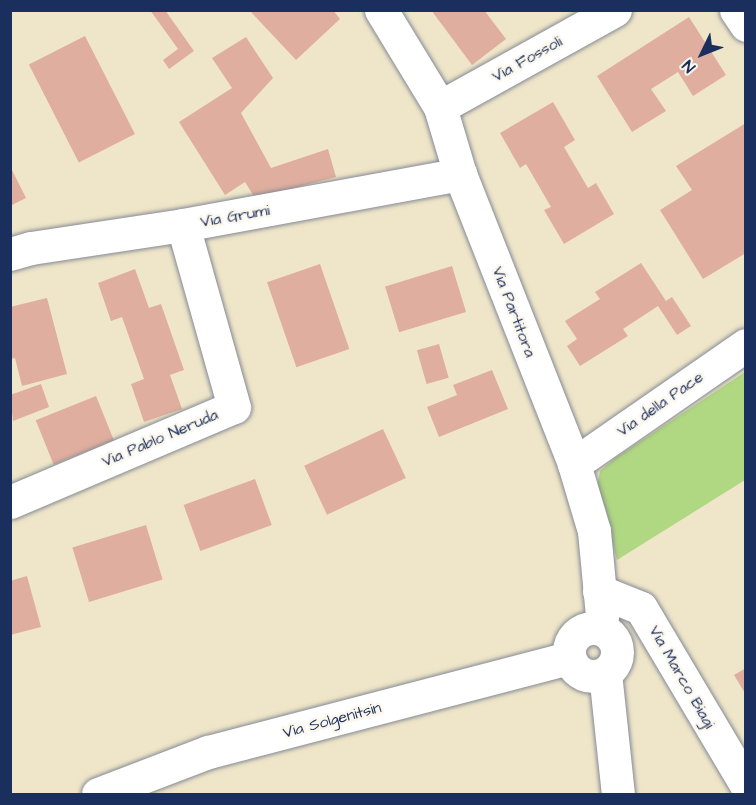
<!DOCTYPE html>
<html>
<head>
<meta charset="utf-8">
<style>
	body { margin:0 }
	#map { position:relative; width:756px; height:805px; overflow:hidden; background:#efe6c9; font-family:"Architects Daughter",sans-serif }
	div>[style] { position:absolute }
	.green>* { inset:0; background:#b0d782 }
	.building>* { inset:0; background:#e0ae9e; transform-origin:0 0 }
	.roads { filter:drop-shadow(0 0 2px #858a94) drop-shadow(0 0 2px #858a94) }
	.minor>* { height:33px; margin:-16.5px; padding:0 16.5px; transform-origin:16.5px; border-radius:16.5px; background:#fff }
	.minor>.ring { margin:-16.5px; padding:0; box-sizing:content-box; background:none; border:33px solid #fff; border-radius:50% }
	span { translate:-50% -50%; white-space:nowrap; text-align:center; line-height:1.15; -webkit-text-stroke:5px #fbf7ec; paint-order:stroke }
	.street-label { font-size:16px; color:#1b2f5e }
	.frame { position:absolute; inset:0; border:12px solid #1b2f5e; pointer-events:none }
	.north { position:absolute; left:672px; top:24px; width:60px; height:60px; -webkit-text-stroke:4px #fbf7ec; paint-order:stroke; rotate:227deg; font-size:16px; font-weight:700; line-height:24px; text-align:center; color:#1b2f5e }
	.north::after { content:''; display:block; margin:auto; width:21px; height:27px; background:#1b2f5e; clip-path:polygon(50% 0,100% 100%,50% 72%,0 100%) }
</style>
</head>
<body>
<div id="map">
	<div class="green">
		<i style="clip-path:polygon(745px 372px,745px 480px,617px 560px,597px 487px,600px 471px,615px 458px)"></i>
	</div>
	<div class="building">
		<i style="clip-path:polygon(150px 10px,165px 10px,194px 51px,169px 69px,163px 60px,178px 49px)"></i>
		<i style="clip-path:polygon(249px 10px,333px 10px,340px 19px,296px 60px)"></i>
		<i style="clip-path:polygon(431px 10px,484px 10px,506px 39px,472px 65px)"></i>
		<i style="clip-path:polygon(689px 17px,726px 75px,693px 96px,678px 72px,651px 89px,666px 111px,632px 132px,597px 76px)"></i>
		<i style="left:85px;top:36px;width:110px;height:63px;rotate:63deg"></i>
		<i style="clip-path:polygon(246px 37px,273px 78px,241px 113px,271px 168px,328px 149px,336px 177px,255px 198px,245px 182px,225px 195px,179px 122px,232px 88px,212px 58px)"></i>
		<i style="clip-path:polygon(553px 102px,575px 140px,564px 147px,588px 188px,596px 183px,614px 214px,564px 244px,544px 210px,551px 207px,526px 164px,520px 168px,500px 133px)"></i>
		<i style="clip-path:polygon(746px 123px,746px 253px,703px 279px,660px 210px,692px 190px,676px 166px)"></i>
		<i style="clip-path:polygon(10px 166px,26px 198px,10px 206px)"></i>
		<i style="clip-path:polygon(641px 263px,666px 301px,672px 297px,691px 326px,677px 335px,658px 306px,623px 329px,628px 336px,580px 366px,567px 346px,577px 339px,565px 321px,600px 299px,595px 292px)"></i>
		<i style="left:320px;top:264px;width:90px;height:56px;rotate:71deg"></i>
		<i style="left:452px;top:266px;width:48px;height:70px;rotate:73deg"></i>
		<i style="clip-path:polygon(135px 269px,149px 308px,161px 304px,184px 370px,170px 375px,182px 409px,144px 422px,131px 384px,144px 379px,122px 317px,111px 321px,98px 283px)"></i>
		<i style="clip-path:polygon(47px 298px,67px 374px,22px 386px,15px 358px,10px 359px,10px 307px)"></i>
		<i style="left:439px;top:344px;width:35px;height:23px;rotate:74deg"></i>
		<i style="clip-path:polygon(492px 370px,508px 409px,439px 437px,427px 407px,457px 395px,453px 385px)"></i>
		<i style="clip-path:polygon(41px 384px,49px 407px,13px 421px,10px 395px)"></i>
		<i style="left:96px;top:396px;width:48px;height:65px;rotate:68deg"></i>
		<i style="left:383px;top:429px;width:54px;height:87px;rotate:65deg"></i>
		<i style="left:255px;top:479px;width:49px;height:76px;rotate:70deg"></i>
		<i style="left:146px;top:525px;width:57px;height:77px;rotate:73deg"></i>
		<i style="clip-path:polygon(27px 576px,41px 627px,10px 635px,10px 581px)"></i>
		<i style="clip-path:polygon(746px 668px,746px 695px,734px 675px)"></i>
	</div>
	<div class="roads">
		<div class="minor">
			<i style="left:381px;top:10px;width:114px;rotate:58.7deg"></i>
			<i style="left:440px;top:107px;width:70px;rotate:73.4deg"></i>
			<i style="left:460px;top:174px;width:312px;rotate:68.5deg"></i>
			<i style="left:574px;top:464px;width:70px;rotate:73.4deg"></i>
			<i style="left:594px;top:531px;width:85px;rotate:84.6deg"></i>
			<i style="left:602px;top:616px;width:12px;rotate:114deg"></i>
			<i style="left:736px;top:10px;width:18px;rotate:56deg"></i>
			<i style="left:440px;top:107px;width:200px;rotate:-29deg"></i>
			<i style="left:10px;top:254px;width:22px;rotate:-16deg"></i>
			<i style="left:31px;top:248px;width:154px;rotate:-8.6deg"></i>
			<i style="left:183px;top:225px;width:282px;rotate:-10.4deg"></i>
			<i style="left:574px;top:464px;width:209px;rotate:-34.7deg"></i>
			<i style="left:10px;top:502px;width:243px;rotate:-23deg"></i>
			<i style="left:234px;top:407px;width:189px;rotate:-105.7deg"></i>
			<i style="left:599px;top:591px;width:45px;rotate:22deg"></i>
			<i style="left:641px;top:608px;width:206px;rotate:59.3deg"></i>
			<i class="ring" style="left:569px;top:628px;width:15px;height:15px"></i>
			<i style="left:605px;top:673px;width:122px;rotate:83.9deg"></i>
			<i style="left:98px;top:794px;width:118px;rotate:-20.9deg"></i>
			<i style="left:208px;top:752px;width:373px;rotate:-14.6deg"></i>
		</div>
	</div>
	<div class="street-label">
		<span style="left:527px;top:59px;rotate:-29deg">Via Fossoli</span>
		<span style="left:235px;top:216px;rotate:-10deg">Via Grumi</span>
		<span style="left:514px;top:312px;rotate:69deg">Via Partitora</span>
		<span style="left:660px;top:404px;rotate:-35deg">Via della Pace</span>
		<span style="left:160px;top:438px;rotate:-23deg">Via Pablo Neruda</span>
		<span style="left:682px;top:677px;rotate:60deg">Via Marco Biagi</span>
		<span style="left:332px;top:720px;rotate:-15deg">Via Solgenitsin</span>
	</div>
	<div class="frame"></div>
	<div class="north">N</div>
</div>
</body>
</html>
